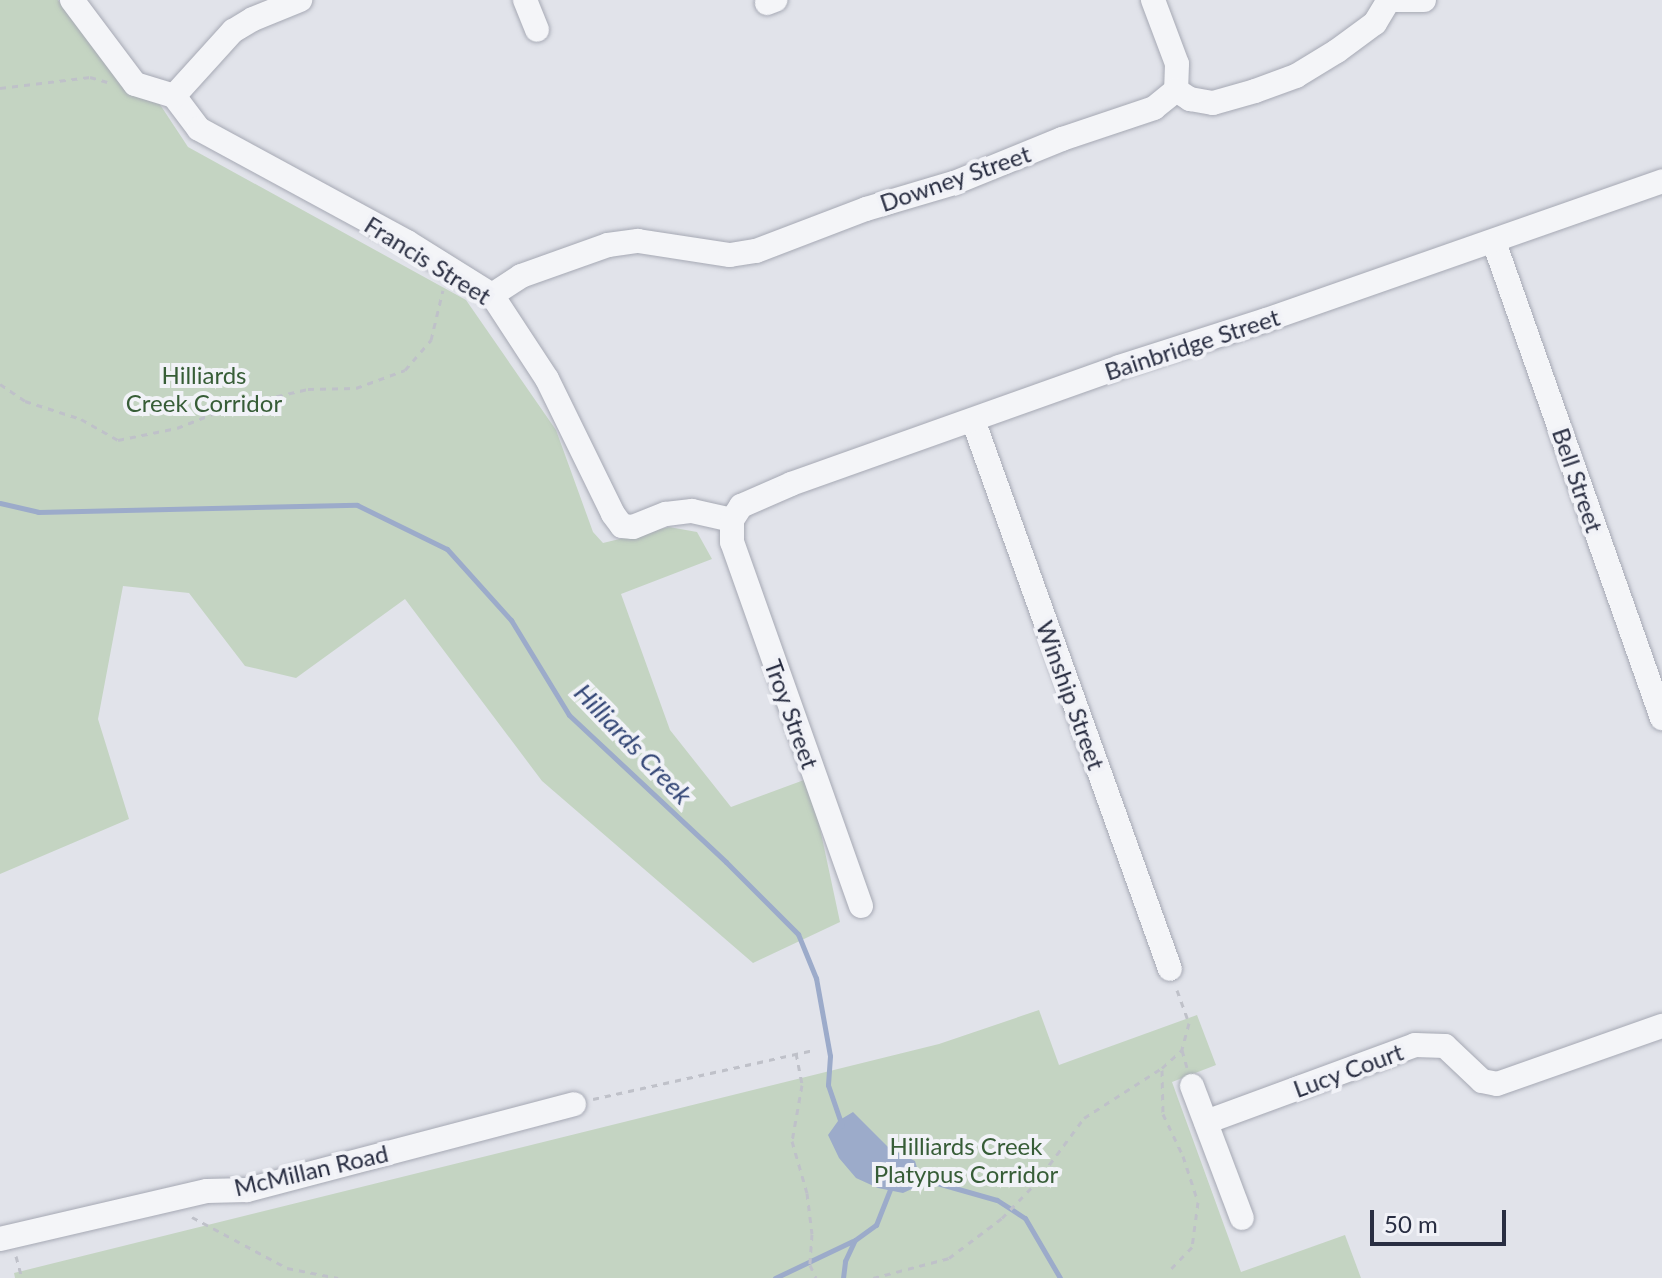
<!DOCTYPE html>
<html>
<head>
<meta charset="utf-8">
<style>
	body { margin:0 }
	#map { position:relative; width:1662px; height:1278px; overflow:hidden; background:#e1e3ea; font-family:Lato,sans-serif }
	div>[style] { position:absolute }
	.green>* { inset:0; background:#c4d4c2 }
	.water>* { inset:0; background:#9cabca }
	.stream>* { height:5px; margin:-2.5px; padding:0 2.5px; transform-origin:2.5px; border-radius:2.5px; background:#9cabca }
	.path>* { height:3px; margin-top:-1.5px; transform-origin:0; background:repeating-linear-gradient(90deg,#bfc1c9 0 6px,transparent 0 12px) }
	.roads { filter:drop-shadow(0 0 2px #a6a9b4) drop-shadow(0 0 2px #a6a9b4) }
	.minor>* { height:24px; margin:-12px; padding:0 12px; transform-origin:12px; border-radius:12px; background:#f4f5f8 }
	span { translate:-50% -50%; white-space:nowrap; text-align:center; line-height:1.15; -webkit-text-stroke:8px #f1f2f7; paint-order:stroke }
	.street-label { font-size:24px; color:#292e42 }
	.park-label { font-size:24px; color:#375d37 }
	.water-label { font-size:26px; color:#334676; font-style:italic }
	.scale { position:absolute; left:1370px; top:1210px; width:136px; height:36px; box-sizing:border-box; border:4px solid #292e42; border-top:0; padding-left:10px; font-size:24px; line-height:28px; white-space:nowrap; color:#292e42; -webkit-text-stroke:6px #f1f2f7; paint-order:stroke }
</style>
</head>
<body>
<div id="map">
	<div class="green">
		<i style="clip-path:polygon(0 0,58px 0,126px 88px,159px 103px,188px 147px,466px 300px,556px 430px,593px 532px,603px 543px,669px 527px,697px 532px,712px 559px,621px 594px,670px 730px,731px 807px,804px 780px,818px 819px,840px 922px,753px 963px,542px 781px,405px 599px,296px 678px,245px 666px,189px 593px,123px 586px,98px 719px,129px 819px,0 874px)"></i>
		<i style="clip-path:polygon(1039px 1010px,1059px 1065px,1197px 1015px,1216px 1065px,1172px 1082px,1241px 1272px,1345px 1235px,1361px 1278px,15px 1278px,14px 1273px,939px 1044px)"></i>
	</div>
	<div class="water">
		<i style="clip-path:polygon(853px 1112px,889px 1148px,915px 1161px,920px 1178px,916px 1187px,903px 1193px,878px 1188px,856px 1178px,839px 1158px,828px 1135px,838px 1121px)"></i>
	</div>
	<div class="stream">
		<i style="left:0;top:503px;width:39px;rotate:13deg"></i>
		<i style="left:38px;top:512px;width:319px;rotate:-1.3deg"></i>
		<i style="left:357px;top:505px;width:100px;rotate:26.1deg"></i>
		<i style="left:447px;top:549px;width:96px;rotate:48deg"></i>
		<i style="left:511px;top:620px;width:111px;rotate:58.6deg"></i>
		<i style="left:569px;top:715px;width:215px;rotate:43.1deg"></i>
		<i style="left:726px;top:862px;width:102px;rotate:45deg"></i>
		<i style="left:798px;top:934px;width:48px;rotate:67.8deg"></i>
		<i style="left:816px;top:978px;width:79px;rotate:79.8deg"></i>
		<i style="left:830px;top:1056px;width:29px;rotate:94deg"></i>
		<i style="left:828px;top:1085px;width:43px;rotate:71.1deg"></i>
		<i style="left:916px;top:1177px;width:84px;rotate:15.9deg"></i>
		<i style="left:997px;top:1200px;width:33px;rotate:33deg"></i>
		<i style="left:1025px;top:1218px;width:69px;rotate:59.7deg"></i>
		<i style="left:775px;top:1278px;width:86px;rotate:-25.4deg"></i>
		<i style="left:843px;top:1278px;width:17px;rotate:-83deg"></i>
		<i style="left:845px;top:1261px;width:23px;rotate:-65deg"></i>
		<i style="left:855px;top:1240px;width:26px;rotate:-36deg"></i>
		<i style="left:876px;top:1225px;width:41px;rotate:-68.5deg"></i>
	</div>
	<div class="path">
		<i style="left:0;top:88px;width:91px;rotate:-7deg"></i>
		<i style="left:90px;top:77px;width:18px;rotate:16deg"></i>
		<i style="left:0;top:384px;width:30px;rotate:34deg"></i>
		<i style="left:25px;top:401px;width:59px;rotate:17.8deg"></i>
		<i style="left:81px;top:419px;width:43px;rotate:29.6deg"></i>
		<i style="left:118px;top:440px;width:60px;rotate:-11.5deg"></i>
		<i style="left:177px;top:428px;width:57px;rotate:-21.6deg"></i>
		<i style="left:230px;top:407px;width:80px;rotate:-13deg"></i>
		<i style="left:308px;top:389px;width:48px;rotate:-1.2deg"></i>
		<i style="left:356px;top:388px;width:52px;rotate:-20.2deg"></i>
		<i style="left:405px;top:370px;width:40px;rotate:-49deg"></i>
		<i style="left:431px;top:340px;width:51px;rotate:-76.5deg"></i>
		<i style="left:1177px;top:990px;width:35px;rotate:70deg"></i>
		<i style="left:1189px;top:1023px;width:28px;rotate:105deg"></i>
		<i style="left:1182px;top:1050px;width:18px;rotate:74deg"></i>
		<i style="left:796px;top:1053px;width:33px;rotate:79deg"></i>
		<i style="left:802px;top:1085px;width:57px;rotate:100.1deg"></i>
		<i style="left:792px;top:1141px;width:54px;rotate:73.9deg"></i>
		<i style="left:807px;top:1193px;width:41px;rotate:83deg"></i>
		<i style="left:812px;top:1234px;width:31px;rotate:94deg"></i>
		<i style="left:810px;top:1265px;width:14px;rotate:65deg"></i>
		<i style="left:1162px;top:1070px;width:44px;rotate:88.7deg"></i>
		<i style="left:1163px;top:1114px;width:47px;rotate:64.5deg"></i>
		<i style="left:1183px;top:1156px;width:48px;rotate:71.9deg"></i>
		<i style="left:1198px;top:1202px;width:45px;rotate:97.6deg"></i>
		<i style="left:1192px;top:1247px;width:36px;rotate:134deg"></i>
		<i style="left:593px;top:1099px;width:226px;rotate:-12.5deg"></i>
		<i style="left:192px;top:1217px;width:108px;rotate:28.2deg"></i>
		<i style="left:287px;top:1268px;width:52px;rotate:11.1deg"></i>
		<i style="left:16px;top:1256px;width:23px;rotate:75deg"></i>
		<i style="left:873px;top:1278px;width:79px;rotate:-14.7deg"></i>
		<i style="left:949px;top:1258px;width:66px;rotate:-37deg"></i>
		<i style="left:1002px;top:1218px;width:47px;rotate:-45.9deg"></i>
		<i style="left:1035px;top:1184px;width:82px;rotate:-53.4deg"></i>
		<i style="left:1084px;top:1118px;width:93px;rotate:-32.7deg"></i>
		<i style="left:1162px;top:1068px;width:27px;rotate:-42deg"></i>
	</div>
	<div class="roads">
		<div class="minor">
			<i style="left:72px;top:0;width:105px;rotate:53.1deg"></i>
			<i style="left:135px;top:84px;width:41px;rotate:17.1deg"></i>
			<i style="left:174px;top:96px;width:41px;rotate:52.9deg"></i>
			<i style="left:199px;top:129px;width:237px;rotate:28.5deg"></i>
			<i style="left:407px;top:242px;width:100px;rotate:31.9deg"></i>
			<i style="left:492px;top:295px;width:100px;rotate:56.8deg"></i>
			<i style="left:547px;top:379px;width:150px;rotate:63.9deg"></i>
			<i style="left:613px;top:514px;width:15px;rotate:53deg"></i>
			<i style="left:622px;top:526px;width:11px;rotate:5deg"></i>
			<i style="left:633px;top:527px;width:35px;rotate:-22deg"></i>
			<i style="left:666px;top:514px;width:26px;rotate:-7deg"></i>
			<i style="left:692px;top:511px;width:41px;rotate:12.7deg"></i>
			<i style="left:525px;top:0;width:32px;rotate:68deg"></i>
			<i style="left:1153px;top:0;width:68px;rotate:69.4deg"></i>
			<i style="left:1177px;top:64px;width:26px;rotate:92deg"></i>
			<i style="left:1393px;top:0;width:31px"></i>
			<i style="left:767px;top:3px;width:9px;rotate:-21deg"></i>
			<i style="left:174px;top:96px;width:88px;rotate:-47.8deg"></i>
			<i style="left:233px;top:31px;width:23px;rotate:-31deg"></i>
			<i style="left:253px;top:19px;width:51px;rotate:-22deg"></i>
			<i style="left:1494px;top:242px;width:505px;rotate:70.56deg"></i>
			<i style="left:492px;top:295px;width:35px;rotate:-33deg"></i>
			<i style="left:521px;top:276px;width:92px;rotate:-19.6deg"></i>
			<i style="left:608px;top:245px;width:30px;rotate:-8deg"></i>
			<i style="left:638px;top:241px;width:93px;rotate:8.7deg"></i>
			<i style="left:730px;top:255px;width:26px;rotate:-9deg"></i>
			<i style="left:756px;top:251px;width:118px;rotate:-20.9deg"></i>
			<i style="left:866px;top:209px;width:92px;rotate:-16.5deg"></i>
			<i style="left:954px;top:183px;width:117px;rotate:-22.2deg"></i>
			<i style="left:1062px;top:139px;width:97px;rotate:-18.6deg"></i>
			<i style="left:1154px;top:108px;width:28px;rotate:-39deg"></i>
			<i style="left:1176px;top:90px;width:17px;rotate:33deg"></i>
			<i style="left:1190px;top:99px;width:23px;rotate:10deg"></i>
			<i style="left:1213px;top:103px;width:44px;rotate:-15.9deg"></i>
			<i style="left:1255px;top:91px;width:44px;rotate:-20.1deg"></i>
			<i style="left:1296px;top:76px;width:48px;rotate:-31.4deg"></i>
			<i style="left:1337px;top:51px;width:47px;rotate:-36.4deg"></i>
			<i style="left:1375px;top:23px;width:27px;rotate:-59deg"></i>
			<i style="left:973px;top:420px;width:583px;rotate:70.26deg"></i>
			<i style="left:861px;top:906px;width:386px;rotate:-109.5deg"></i>
			<i style="left:732px;top:542px;width:22px;rotate:-90deg"></i>
			<i style="left:732px;top:520px;width:17px;rotate:-57deg"></i>
			<i style="left:741px;top:506px;width:55px;rotate:-23.7deg"></i>
			<i style="left:791px;top:484px;width:348px;rotate:-19.6deg"></i>
			<i style="left:1119px;top:367px;width:154px;rotate:-17.7deg"></i>
			<i style="left:1266px;top:320px;width:420px;rotate:-19.3deg"></i>
			<i style="left:1192px;top:1086px;width:141px;rotate:69.3deg"></i>
			<i style="left:1206px;top:1122px;width:223px;rotate:-20.2deg"></i>
			<i style="left:1415px;top:1045px;width:30px;rotate:2deg"></i>
			<i style="left:1445px;top:1046px;width:51px;rotate:43.4deg"></i>
			<i style="left:1482px;top:1081px;width:15px;rotate:11deg"></i>
			<i style="left:1497px;top:1084px;width:175px;rotate:-19.4deg"></i>
			<i style="left:0;top:1239px;width:212px;rotate:-13.1deg"></i>
			<i style="left:207px;top:1191px;width:40px;rotate:-1.4deg"></i>
			<i style="left:247px;top:1190px;width:338px;rotate:-14.7deg"></i>
		</div>
	</div>
	<div class="street-label">
		<span style="left:955px;top:178px;rotate:-19deg">Downey Street</span>
		<span style="left:428px;top:260px;rotate:32deg">Francis Street</span>
		<span style="left:1192px;top:344px;rotate:-18deg">Bainbridge Street</span>
		<span style="left:1578px;top:480px;rotate:71deg">Bell Street</span>
		<span style="left:1071px;top:695px;rotate:70deg">Winship Street</span>
		<span style="left:792px;top:714px;rotate:70deg">Troy Street</span>
		<span style="left:1348px;top:1070px;rotate:-20deg">Lucy Court</span>
		<span style="left:311px;top:1170px;rotate:-13deg">McMillan Road</span>
	</div>
	<div class="park-label">
		<span style="left:204px;top:389px">Hilliards<br>Creek Corridor</span>
		<span style="left:966px;top:1160px">Hilliards Creek<br>Platypus Corridor</span>
	</div>
	<div class="water-label">
		<span style="left:633px;top:744px;rotate:46deg">Hilliards Creek</span>
	</div>
	<div class="scale">50 m</div>
</div>
</body>
</html>
